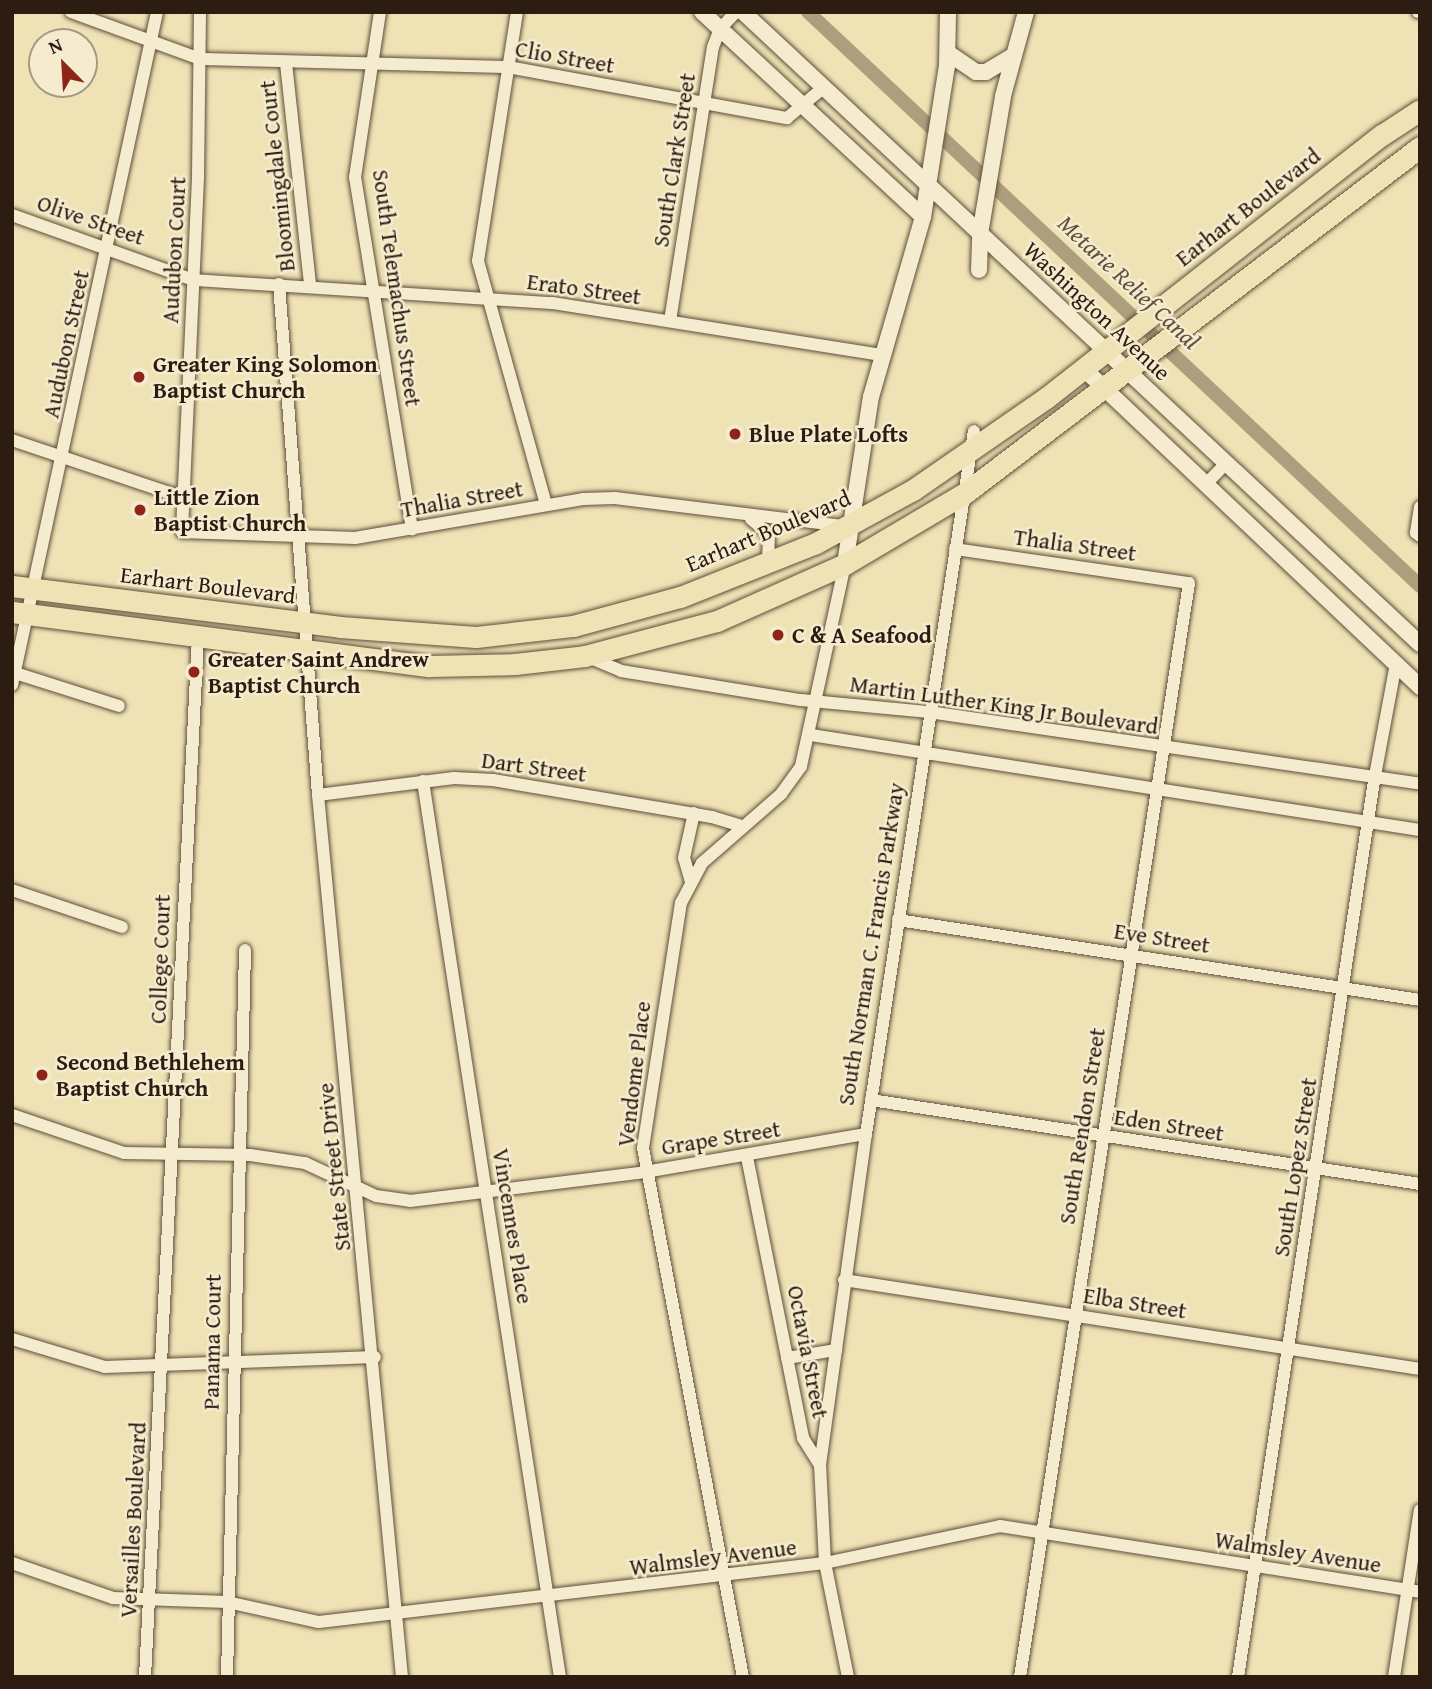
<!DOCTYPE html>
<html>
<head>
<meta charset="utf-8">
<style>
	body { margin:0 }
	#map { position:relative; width:1432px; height:1689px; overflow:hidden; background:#efe2b5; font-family:"Gentium Book Plus",serif }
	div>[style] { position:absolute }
	.canal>* { height:14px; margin:-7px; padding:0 7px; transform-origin:7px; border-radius:7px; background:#ad9f7d }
	.roads { filter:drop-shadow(0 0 2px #5d4e3a) drop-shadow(0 0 2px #5d4e3a) }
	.minor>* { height:12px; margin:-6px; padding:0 6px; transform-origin:6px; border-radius:6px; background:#f5eccf }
	.tertiary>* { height:16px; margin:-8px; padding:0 8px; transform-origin:8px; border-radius:8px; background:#f5eccf }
	.primary>* { height:21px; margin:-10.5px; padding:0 10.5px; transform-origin:10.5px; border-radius:10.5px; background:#efe2b5 }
	.dots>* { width:19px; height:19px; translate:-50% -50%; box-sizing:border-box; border:4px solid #f5eccf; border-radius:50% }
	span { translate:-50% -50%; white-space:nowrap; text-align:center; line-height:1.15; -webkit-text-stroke:5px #f5eccf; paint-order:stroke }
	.street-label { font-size:23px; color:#2c1c11 }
	.poi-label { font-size:23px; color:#2c1c11; font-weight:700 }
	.left { translate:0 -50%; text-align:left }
	.water-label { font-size:24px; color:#60503c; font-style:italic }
	.frame { position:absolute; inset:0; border:14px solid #2c1c11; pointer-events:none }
	.north { position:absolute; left:28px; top:28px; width:70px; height:70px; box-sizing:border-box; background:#f5eccf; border:2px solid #a59983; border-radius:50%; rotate:336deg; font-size:19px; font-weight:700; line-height:28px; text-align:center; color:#2c1c11 }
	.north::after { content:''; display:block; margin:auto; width:24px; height:32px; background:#8f2418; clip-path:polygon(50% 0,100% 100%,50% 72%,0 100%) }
</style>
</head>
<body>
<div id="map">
	<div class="canal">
		<i style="left:808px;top:12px;width:839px;rotate:43.16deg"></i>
	</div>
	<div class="roads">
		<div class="minor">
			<i style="left:71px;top:12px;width:137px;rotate:20deg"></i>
			<i style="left:200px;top:59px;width:308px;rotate:1.5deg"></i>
			<i style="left:508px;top:67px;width:284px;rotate:10.4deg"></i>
			<i style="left:787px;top:118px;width:47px;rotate:-39.8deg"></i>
			<i style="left:200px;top:12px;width:166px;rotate:90.7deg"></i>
			<i style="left:198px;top:178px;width:354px;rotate:92.6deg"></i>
			<i style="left:182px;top:532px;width:173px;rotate:2deg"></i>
			<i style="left:355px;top:538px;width:231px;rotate:-9.7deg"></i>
			<i style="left:583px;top:499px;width:32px;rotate:-2deg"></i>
			<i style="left:615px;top:498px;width:231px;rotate:7deg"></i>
			<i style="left:380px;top:12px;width:167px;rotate:98.6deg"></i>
			<i style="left:355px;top:177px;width:357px;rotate:80.8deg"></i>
			<i style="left:517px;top:12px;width:252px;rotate:98.9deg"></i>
			<i style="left:478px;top:261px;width:253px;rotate:74.4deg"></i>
			<i style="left:1418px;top:12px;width:2px"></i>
			<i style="left:286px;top:63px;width:223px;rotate:83.8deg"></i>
			<i style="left:12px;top:215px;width:193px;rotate:19.7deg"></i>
			<i style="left:194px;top:280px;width:360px;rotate:3.7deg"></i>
			<i style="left:553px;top:303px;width:333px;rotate:9deg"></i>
			<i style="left:279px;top:284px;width:512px;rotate:85.64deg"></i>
			<i style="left:318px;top:795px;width:886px;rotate:84.56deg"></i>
			<i style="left:670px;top:321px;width:277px;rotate:-81.1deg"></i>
			<i style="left:713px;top:47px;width:19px;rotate:-69deg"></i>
			<i style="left:720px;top:29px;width:23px;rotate:-47deg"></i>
			<i style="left:12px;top:440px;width:178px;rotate:18.6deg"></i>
			<i style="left:1205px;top:485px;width:29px;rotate:-46deg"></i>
			<i style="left:1420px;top:507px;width:26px;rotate:99deg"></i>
			<i style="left:1416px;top:533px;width:5px;rotate:37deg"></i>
			<i style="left:751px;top:519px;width:23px;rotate:40deg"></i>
			<i style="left:769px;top:534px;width:30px;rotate:92deg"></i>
			<i style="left:955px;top:549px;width:236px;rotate:8.3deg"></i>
			<i style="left:1189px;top:583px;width:1107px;rotate:98.78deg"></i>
			<i style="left:586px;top:656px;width:38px;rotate:23deg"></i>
			<i style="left:621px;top:671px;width:182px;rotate:9.2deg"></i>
			<i style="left:801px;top:700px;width:129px;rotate:5.4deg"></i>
			<i style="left:929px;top:712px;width:496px;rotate:8.3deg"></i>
			<i style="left:12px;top:672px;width:112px;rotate:17.6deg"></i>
			<i style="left:12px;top:685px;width:688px;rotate:-77.84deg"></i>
			<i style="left:811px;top:735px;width:616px;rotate:8.87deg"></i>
			<i style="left:423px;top:781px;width:906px;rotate:81.31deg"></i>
			<i style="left:318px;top:795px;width:137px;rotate:-7.1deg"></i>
			<i style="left:454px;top:778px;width:39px;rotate:3deg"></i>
			<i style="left:493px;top:780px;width:222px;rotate:9.6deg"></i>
			<i style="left:712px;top:817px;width:31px;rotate:17deg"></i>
			<i style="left:691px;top:882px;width:25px;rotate:-106deg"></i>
			<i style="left:684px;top:858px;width:46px;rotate:-77.5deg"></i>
			<i style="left:12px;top:890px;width:116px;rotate:18.6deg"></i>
			<i style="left:898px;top:920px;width:528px;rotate:8.71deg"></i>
			<i style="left:871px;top:1100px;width:555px;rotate:8.7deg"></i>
			<i style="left:12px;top:1115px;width:118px;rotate:18.7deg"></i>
			<i style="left:124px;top:1153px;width:126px;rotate:0.9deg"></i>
			<i style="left:250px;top:1155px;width:56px;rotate:8.3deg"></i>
			<i style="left:305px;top:1163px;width:78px;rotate:24.9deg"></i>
			<i style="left:376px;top:1196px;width:34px;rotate:8deg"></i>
			<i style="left:410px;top:1201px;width:237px;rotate:-7deg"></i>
			<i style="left:645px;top:1172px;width:224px;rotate:-9.8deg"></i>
			<i style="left:747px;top:1157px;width:287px;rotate:78.7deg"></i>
			<i style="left:803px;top:1438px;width:32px;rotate:58deg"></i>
			<i style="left:844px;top:1280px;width:583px;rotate:8.78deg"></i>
			<i style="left:12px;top:1339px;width:97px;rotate:16.8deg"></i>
			<i style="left:105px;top:1367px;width:270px;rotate:-2.1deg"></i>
			<i style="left:787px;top:1358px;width:50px;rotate:-9.3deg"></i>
			<i style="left:12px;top:1563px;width:107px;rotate:19.1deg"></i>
			<i style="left:113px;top:1598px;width:114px;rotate:2deg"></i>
			<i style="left:227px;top:1602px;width:94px;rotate:12.3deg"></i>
			<i style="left:319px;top:1622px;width:509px;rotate:-6.65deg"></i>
			<i style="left:825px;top:1563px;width:179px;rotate:-11.9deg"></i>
			<i style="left:1000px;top:1526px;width:425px;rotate:8.9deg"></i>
			<i style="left:145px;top:1677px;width:1041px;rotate:-87.08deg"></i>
			<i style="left:227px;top:1677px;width:727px;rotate:-88.58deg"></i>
			<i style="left:743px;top:1677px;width:538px;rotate:-100.7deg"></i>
			<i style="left:643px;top:1148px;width:248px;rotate:-81.2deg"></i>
			<i style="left:681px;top:903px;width:45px;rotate:-62.3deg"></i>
			<i style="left:702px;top:863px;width:105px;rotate:-41.1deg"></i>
			<i style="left:781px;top:794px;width:34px;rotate:-54deg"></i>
			<i style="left:801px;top:766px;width:207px;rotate:-77.7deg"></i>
			<i style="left:848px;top:1677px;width:116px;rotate:-101.4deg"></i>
			<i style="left:825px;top:1563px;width:98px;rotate:-92.9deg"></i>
			<i style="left:820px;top:1465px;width:334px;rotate:-82.1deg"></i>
			<i style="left:866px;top:1134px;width:711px;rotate:-81.27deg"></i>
			<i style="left:1238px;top:1677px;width:906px;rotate:-81.37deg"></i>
			<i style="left:1374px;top:781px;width:119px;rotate:-79.4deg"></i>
			<i style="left:1394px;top:1677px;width:169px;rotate:-81.2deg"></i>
		</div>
		<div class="tertiary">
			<i style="left:702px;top:12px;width:301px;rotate:42.8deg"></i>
			<i style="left:743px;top:12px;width:926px;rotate:43.03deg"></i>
			<i style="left:948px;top:53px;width:34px;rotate:34deg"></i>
			<i style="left:976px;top:72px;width:10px"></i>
			<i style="left:986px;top:72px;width:29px;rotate:-31deg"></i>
			<i style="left:979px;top:270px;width:36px;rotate:-88deg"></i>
			<i style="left:980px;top:234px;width:140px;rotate:-80.5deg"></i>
			<i style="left:1003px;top:96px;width:87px;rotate:-74.7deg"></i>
			<i style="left:1084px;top:369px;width:463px;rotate:43.4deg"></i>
			<i style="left:845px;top:564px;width:169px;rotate:-81.2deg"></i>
			<i style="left:871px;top:397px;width:187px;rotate:-73.9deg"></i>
			<i style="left:923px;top:217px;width:153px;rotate:-81deg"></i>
			<i style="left:947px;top:66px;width:54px;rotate:-88.9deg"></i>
		</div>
		<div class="primary">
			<i style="left:12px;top:586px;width:331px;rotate:7.1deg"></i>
			<i style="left:340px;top:627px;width:136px;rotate:4.2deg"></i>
			<i style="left:476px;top:637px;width:98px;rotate:-6.5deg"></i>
			<i style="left:573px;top:626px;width:111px;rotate:-15.2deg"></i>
			<i style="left:680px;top:597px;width:146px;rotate:-21.7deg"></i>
			<i style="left:816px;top:543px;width:111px;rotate:-28.7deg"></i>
			<i style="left:913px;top:490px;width:162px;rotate:-34.7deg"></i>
			<i style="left:1046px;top:398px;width:427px;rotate:-38.1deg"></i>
			<i style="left:1382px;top:135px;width:45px;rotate:-33.3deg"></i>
			<i style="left:12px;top:612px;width:421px;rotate:7.4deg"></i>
			<i style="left:430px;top:666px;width:85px;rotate:-1.3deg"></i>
			<i style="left:515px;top:664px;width:70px;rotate:-6.5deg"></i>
			<i style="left:585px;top:656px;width:137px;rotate:-14.9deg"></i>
			<i style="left:717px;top:621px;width:140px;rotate:-24deg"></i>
			<i style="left:845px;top:564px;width:139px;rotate:-30.6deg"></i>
			<i style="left:965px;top:493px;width:572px;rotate:-37.25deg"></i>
		</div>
	</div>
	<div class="dots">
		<i style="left:139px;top:377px;background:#8f2418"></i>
		<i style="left:735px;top:434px;background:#8f2418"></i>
		<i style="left:140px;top:510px;background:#8f2418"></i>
		<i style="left:778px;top:635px;background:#8f2418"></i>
		<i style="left:194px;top:672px;background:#8f2418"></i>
		<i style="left:42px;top:1075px;background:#8f2418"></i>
	</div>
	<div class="street-label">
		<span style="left:565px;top:57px;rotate:10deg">Clio Street</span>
		<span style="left:674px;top:160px;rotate:-81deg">South Clark Street</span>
		<span style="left:277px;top:176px;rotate:-96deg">Bloomingdale Court</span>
		<span style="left:1248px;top:207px;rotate:-38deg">Earhart Boulevard</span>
		<span style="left:91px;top:220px;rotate:19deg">Olive Street</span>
		<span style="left:174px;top:250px;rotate:-87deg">Audubon Court</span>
		<span style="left:397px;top:288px;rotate:82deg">South Telemachus Street</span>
		<span style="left:584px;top:289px;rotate:8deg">Erato Street</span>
		<span style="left:1097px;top:311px;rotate:43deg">Washington Avenue</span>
		<span style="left:66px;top:344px;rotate:-78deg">Audubon Street</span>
		<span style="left:462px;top:499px;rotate:-10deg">Thalia Street</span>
		<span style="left:768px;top:531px;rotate:-23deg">Earhart Boulevard</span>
		<span style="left:1075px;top:545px;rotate:8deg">Thalia Street</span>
		<span style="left:208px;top:585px;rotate:7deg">Earhart Boulevard</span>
		<span style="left:1004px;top:705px;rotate:8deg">Martin Luther King Jr Boulevard</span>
		<span style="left:534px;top:767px;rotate:8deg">Dart Street</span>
		<span style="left:1162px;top:938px;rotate:9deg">Eve Street</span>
		<span style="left:871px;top:944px;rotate:-81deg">South Norman C. Francis Parkway</span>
		<span style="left:160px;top:959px;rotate:-88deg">College Court</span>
		<span style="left:634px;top:1074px;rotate:-83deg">Vendome Place</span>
		<span style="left:1169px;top:1125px;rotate:9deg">Eden Street</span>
		<span style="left:1082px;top:1126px;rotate:-81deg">South Rendon Street</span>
		<span style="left:721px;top:1138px;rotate:-9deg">Grape Street</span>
		<span style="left:334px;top:1167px;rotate:-96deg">State Street Drive</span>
		<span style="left:1295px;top:1167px;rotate:-81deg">South Lopez Street</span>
		<span style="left:513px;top:1226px;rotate:81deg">Vincennes Place</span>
		<span style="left:1135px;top:1303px;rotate:9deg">Elba Street</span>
		<span style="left:212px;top:1342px;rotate:-89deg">Panama Court</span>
		<span style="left:808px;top:1352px;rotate:79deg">Octavia Street</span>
		<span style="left:133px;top:1520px;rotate:-87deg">Versailles Boulevard</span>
		<span style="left:1298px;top:1552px;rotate:9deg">Walmsley Avenue</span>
		<span style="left:713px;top:1557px;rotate:-7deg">Walmsley Avenue</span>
	</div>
	<div class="poi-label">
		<span class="left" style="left:153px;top:377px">Greater King Solomon<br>Baptist Church</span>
		<span class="left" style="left:749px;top:434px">Blue Plate Lofts</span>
		<span class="left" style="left:154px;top:510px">Little Zion<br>Baptist Church</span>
		<span class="left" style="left:792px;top:635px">C &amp; A Seafood</span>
		<span class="left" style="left:208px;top:672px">Greater Saint Andrew<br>Baptist Church</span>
		<span class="left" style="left:56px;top:1075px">Second Bethlehem<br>Baptist Church</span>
	</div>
	<div class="water-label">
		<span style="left:1129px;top:282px;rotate:43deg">Metarie Relief Canal</span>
	</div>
	<div class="frame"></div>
	<div class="north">N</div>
</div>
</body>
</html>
